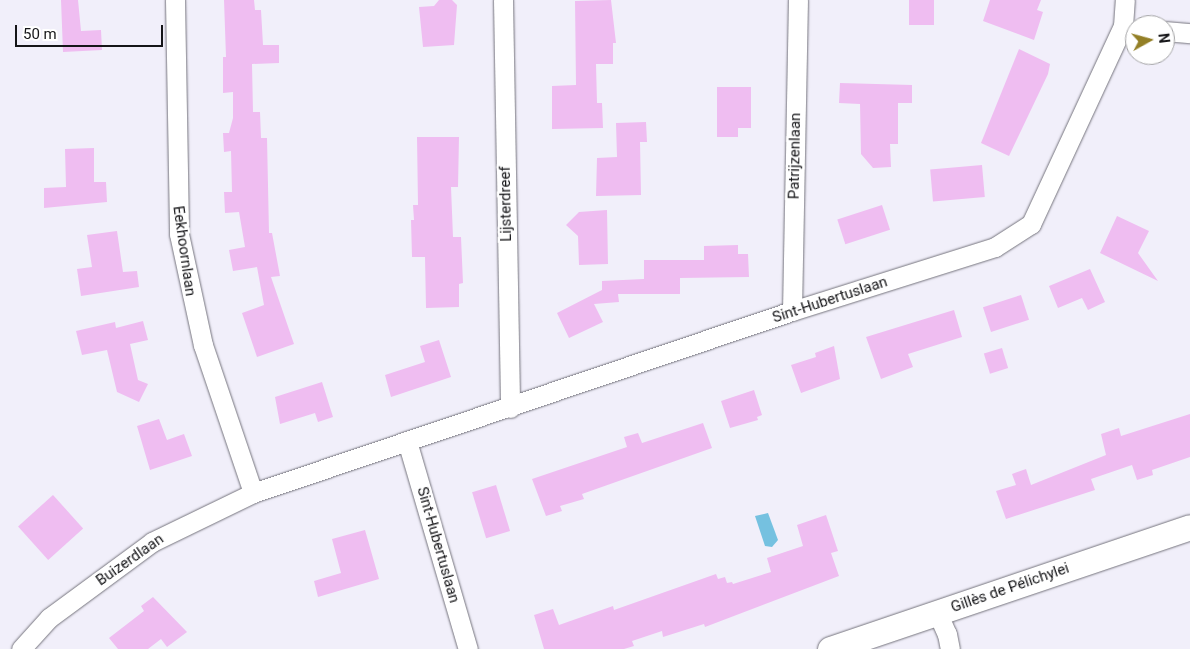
<!DOCTYPE html>
<html>
<head>
<meta charset="utf-8">
<style>
	body { margin:0 }
	#map { position:relative; width:1190px; height:649px; overflow:hidden; background:#f1effa; font-family:Roboto,sans-serif }
	div>[style] { position:absolute }
	.water>* { inset:0; background:#75c1e0 }
	.building>* { inset:0; background:#efbdf1; transform-origin:0 0 }
	.roads { filter:drop-shadow(0 0 1px #75747d) drop-shadow(0 0 1px #75747d) }
	.minor>* { height:19px; margin:-9.5px; padding:0 9.5px; transform-origin:9.5px; border-radius:9.5px; background:#fff }
	.major>* { height:25px; margin:-12.5px; padding:0 12.5px; transform-origin:12.5px; border-radius:12.5px; background:#fff }
	span { translate:-50% -50%; white-space:nowrap; text-align:center; line-height:1.15; -webkit-text-stroke:4.5px #fff; paint-order:stroke }
	.street-label { font-size:15px; color:#151518 }
	.north { position:absolute; left:1125px; top:15px; width:50px; height:50px; box-sizing:border-box; background:#fff; border:1px solid #a1a1a3; border-radius:50%; rotate:83deg; font-size:14px; font-weight:700; line-height:20px; text-align:center; color:#151518 }
	.north::after { content:''; display:block; margin:auto; width:18px; height:22px; background:#937f26; clip-path:polygon(50% 0,100% 100%,50% 72%,0 100%) }
	.scale { position:absolute; left:15px; top:25px; width:148px; height:22px; box-sizing:border-box; border:2px solid #151518; border-top:0; padding-left:6px; font-size:15px; line-height:18px; white-space:nowrap; color:#151518; -webkit-text-stroke:4px #fff; paint-order:stroke }
</style>
</head>
<body>
<div id="map">
	<div class="water">
		<i style="clip-path:polygon(768px 513px,778px 540px,772px 547px,765px 546px,755px 516px)"></i>
	</div>
	<div class="building">
		<i style="clip-path:polygon(61px 0,78px 0,81px 31px,101px 30px,102px 50px,63px 52px)"></i>
		<i style="clip-path:polygon(224px 0,254px 0,255px 10px,261px 10px,263px 45px,279px 45px,279px 63px,252px 64px,253px 112px,260px 112px,261px 138px,267px 138px,269px 233px,272px 233px,280px 276px,271px 277px,294px 344px,257px 357px,242px 313px,264px 305px,257px 267px,233px 271px,229px 250px,245px 247px,239px 212px,225px 213px,224px 192px,232px 192px,231px 151px,224px 152px,223px 133px,229px 133px,233px 118px,233px 92px,223px 93px,223px 57px,226px 57px)"></i>
		<i style="clip-path:polygon(439px 0,452px 0,457px 5px,454px 45px,423px 47px,419px 7px,434px 6px)"></i>
		<i style="clip-path:polygon(611px 0,616px 43px,613px 43px,613px 64px,596px 64px,597px 103px,602px 103px,603px 128px,552px 129px,552px 86px,576px 85px,575px 1px)"></i>
		<i style="left:909px;top:0;width:25px;height:25px"></i>
		<i style="clip-path:polygon(990px 0,1041px 0,1037px 10px,1043px 12px,1034px 40px,983px 21px)"></i>
		<i style="clip-path:polygon(1019px 49px,1050px 64px,1048px 74px,1009px 156px,981px 143px)"></i>
		<i style="clip-path:polygon(840px 83px,912px 85px,912px 103px,898px 103px,898px 144px,890px 144px,891px 167px,873px 168px,861px 154px,860px 104px,839px 103px)"></i>
		<i style="clip-path:polygon(717px 87px,751px 87px,751px 128px,738px 128px,738px 137px,717px 137px)"></i>
		<i style="clip-path:polygon(646px 122px,647px 142px,640px 142px,641px 195px,596px 196px,597px 158px,617px 157px,616px 123px)"></i>
		<i style="clip-path:polygon(417px 137px,459px 137px,458px 187px,451px 187px,453px 237px,461px 237px,463px 283px,459px 284px,459px 307px,426px 308px,425px 257px,412px 257px,411px 220px,414px 220px,413px 205px,418px 205px)"></i>
		<i style="clip-path:polygon(94px 148px,94px 182px,106px 182px,107px 202px,44px 208px,44px 188px,66px 187px,65px 149px)"></i>
		<i style="left:982px;top:165px;width:32px;height:52px;rotate:85deg"></i>
		<i style="left:882px;top:205px;width:26px;height:47px;rotate:72deg"></i>
		<i style="clip-path:polygon(607px 210px,608px 264px,579px 265px,578px 236px,566px 225px,579px 212px)"></i>
		<i style="clip-path:polygon(1117px 216px,1149px 231px,1138px 253px,1158px 281px,1100px 253px)"></i>
		<i style="clip-path:polygon(117px 231px,123px 272px,137px 271px,139px 287px,81px 296px,77px 269px,92px 267px,87px 235px)"></i>
		<i style="clip-path:polygon(738px 245px,738px 254px,748px 254px,749px 277px,680px 278px,680px 294px,618px 294px,619px 302px,594px 304px,603px 322px,569px 338px,557px 313px,602px 290px,602px 281px,644px 279px,644px 260px,704px 260px,704px 246px)"></i>
		<i style="clip-path:polygon(1090px 269px,1105px 302px,1088px 310px,1082px 298px,1058px 308px,1049px 286px)"></i>
		<i style="left:1021px;top:295px;width:26px;height:40px;rotate:72deg"></i>
		<i style="clip-path:polygon(954px 310px,962px 337px,908px 354px,913px 367px,881px 379px,866px 337px)"></i>
		<i style="clip-path:polygon(143px 321px,148px 340px,130px 344px,138px 380px,148px 384px,139px 402px,117px 392px,107px 350px,82px 355px,76px 331px,115px 322px,116px 328px)"></i>
		<i style="clip-path:polygon(439px 340px,451px 377px,391px 397px,385px 375px,425px 362px,420px 346px)"></i>
		<i style="clip-path:polygon(834px 346px,840px 379px,801px 393px,791px 365px,816px 357px,815px 353px)"></i>
		<i style="left:1002px;top:348px;width:21px;height:19px;rotate:73deg"></i>
		<i style="clip-path:polygon(322px 382px,333px 417px,318px 422px,315px 413px,280px 424px,275px 397px)"></i>
		<i style="clip-path:polygon(754px 390px,762px 415px,757px 417px,758px 420px,730px 428px,721px 401px)"></i>
		<i style="clip-path:polygon(1190px 414px,1190px 457px,1152px 470px,1153px 475px,1137px 480px,1132px 465px,1091px 479px,1095px 490px,1006px 519px,996px 491px,1016px 485px,1012px 474px,1026px 469px,1031px 485px,1106px 455px,1101px 434px,1119px 428px,1121px 436px)"></i>
		<i style="clip-path:polygon(159px 419px,167px 440px,184px 434px,192px 456px,150px 470px,137px 426px)"></i>
		<i style="clip-path:polygon(703px 423px,712px 448px,582px 494px,584px 499px,560px 506px,562px 511px,546px 516px,532px 479px,627px 447px,624px 437px,638px 433px,642px 443px)"></i>
		<i style="left:496px;top:485px;width:48px;height:25px;rotate:73deg"></i>
		<i style="left:53px;top:495px;width:45px;height:47px;rotate:48deg"></i>
		<i style="clip-path:polygon(826px 515px,838px 551px,831px 553px,839px 576px,705px 627px,704px 624px,663px 637px,662px 631px,632px 641px,634px 646px,624px 649px,544px 649px,534px 615px,553px 609px,559px 625px,613px 606px,614px 610px,716px 574px,718px 579px,725px 577px,727px 583px,732px 582px,733px 584px,771px 572px,767px 558px,803px 546px,797px 525px)"></i>
		<i style="clip-path:polygon(365px 530px,379px 579px,318px 597px,314px 581px,341px 573px,332px 539px)"></i>
		<i style="clip-path:polygon(153px 597px,187px 632px,167px 647px,161px 639px,148px 649px,118px 649px,109px 638px,144px 611px,141px 606px)"></i>
	</div>
	<div class="roads">
		<div class="minor">
			<i style="left:175px;top:0;width:234px;rotate:89deg"></i>
			<i style="left:179px;top:234px;width:114px;rotate:77.8deg"></i>
			<i style="left:203px;top:345px;width:156px;rotate:71.3deg"></i>
			<i style="left:503px;top:0;width:408px;rotate:89deg"></i>
			<i style="left:1165px;top:31px;width:25px;rotate:5deg"></i>
			<i style="left:792px;top:311px;width:311px;rotate:-88.9deg"></i>
			<i style="left:407px;top:441px;width:217px;rotate:73.7deg"></i>
			<i style="left:937px;top:612px;width:24px;rotate:66deg"></i>
			<i style="left:947px;top:634px;width:15px;rotate:79deg"></i>
			<i style="left:21px;top:649px;width:42px;rotate:-47.9deg"></i>
			<i style="left:49px;top:618px;width:128px;rotate:-36.4deg"></i>
			<i style="left:152px;top:542px;width:112px;rotate:-25.9deg"></i>
			<i style="left:253px;top:493px;width:569px;rotate:-18.66deg"></i>
			<i style="left:792px;top:311px;width:213px;rotate:-17.5deg"></i>
			<i style="left:995px;top:247px;width:43px;rotate:-32.6deg"></i>
			<i style="left:1031px;top:224px;width:218px;rotate:-65.1deg"></i>
			<i style="left:1123px;top:26px;width:26px;rotate:-86deg"></i>
		</div>
		<div class="major">
			<i style="left:830px;top:649px;width:380px;rotate:-18.7deg"></i>
		</div>
	</div>
	<div class="street-label">
		<span style="left:795px;top:156px;rotate:-89deg">Patrijzenlaan</span>
		<span style="left:506px;top:204px;rotate:-91deg">Lijsterdreef</span>
		<span style="left:184px;top:251px;rotate:82deg">Eekhoornlaan</span>
		<span style="left:830px;top:300px;rotate:-18deg">Sint-Hubertuslaan</span>
		<span style="left:438px;top:545px;rotate:74deg">Sint-Hubertuslaan</span>
		<span style="left:130px;top:560px;rotate:-35deg">Buizerdlaan</span>
		<span style="left:1010px;top:588px;rotate:-19deg">Gillès de Pélichylei</span>
	</div>
	<div class="north">N</div>
	<div class="scale">50 m</div>
</div>
</body>
</html>
